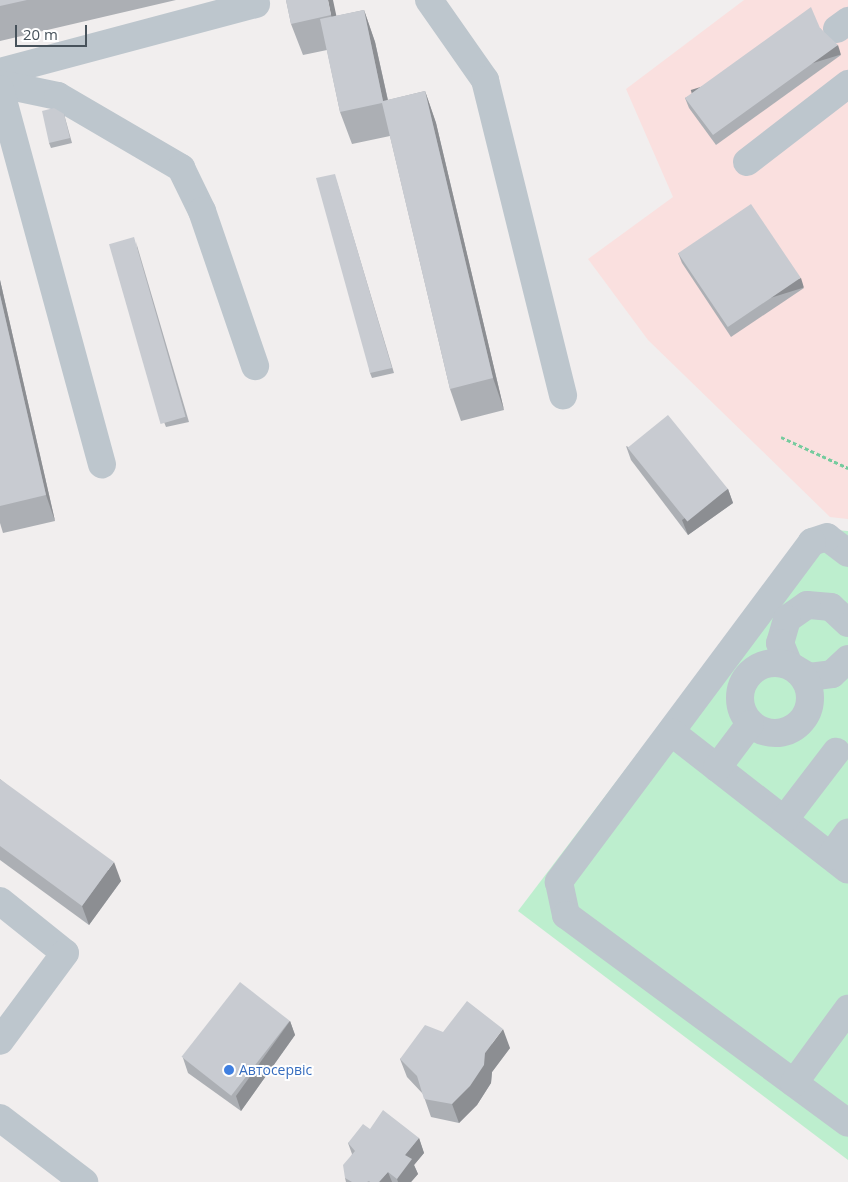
<!DOCTYPE html>
<html>
<head>
<meta charset="utf-8">
<style>
	body { margin:0 }
	#map { position:relative; width:848px; height:1182px; overflow:hidden; background:#f1eeee; font-family:"Open Sans",sans-serif }
	div>[style] { position:absolute }
	.medical>* { inset:0; background:#fae0df }
	.green>* { inset:0; background:#bdeece }
	.path>* { height:3px; margin-top:-1.5px; transform-origin:0; background:repeating-linear-gradient(90deg,#76cb9e 0 4px,transparent 0 6.5px) }
	.minor>* { height:28px; margin:-14px; padding:0 14px; transform-origin:14px; border-radius:14px; background:#bdc6cd }
	.minor>.ring { margin:-14px; padding:0; box-sizing:content-box; background:none; border:28px solid #bdc6cd; border-radius:50% }
	.wall>* { inset:0; background:#acafb4 }
	.shaded-wall>* { inset:0; background:#8c8e92; transform-origin:0 0 }
	.building>* { inset:0; background:#c8cbd1; transform-origin:0 0 }
	.dots>* { width:14px; height:14px; translate:-50% -50%; box-sizing:border-box; border:2px solid #fff; border-radius:50% }
	span { translate:-50% -50%; white-space:nowrap; text-align:center; line-height:1.15; -webkit-text-stroke:4px #fff; paint-order:stroke }
	.shop-label { font-size:14px; color:#366cbe }
	.left { translate:0 -50%; text-align:left }
	.scale { position:absolute; left:15px; top:25px; width:72px; height:22px; box-sizing:border-box; border:2px solid #47525b; border-top:0; padding-left:6px; font-size:15px; line-height:18px; white-space:nowrap; color:#47525b; -webkit-text-stroke:4px #fff; paint-order:stroke }
</style>
</head>
<body>
<div id="map">
	<div class="medical">
		<i style="clip-path:polygon(744px 0,848px 0,848px 519px,830px 517px,648px 340px,588px 259px,673px 197px,626px 89px)"></i>
	</div>
	<div class="green">
		<i style="clip-path:polygon(809px 528px,848px 531px,848px 1160px,518px 911px)"></i>
	</div>
	<div class="path">
		<i style="left:781px;top:437px;width:74px;rotate:24.8deg"></i>
	</div>
	<div class="minor">
		<i style="left:429px;top:0;width:98px;rotate:55deg"></i>
		<i style="left:485px;top:80px;width:325px;rotate:76.1deg"></i>
		<i style="left:837px;top:29px;width:14px;rotate:-36deg"></i>
		<i style="left:0;top:72px;width:265px;rotate:-14.9deg"></i>
		<i style="left:0;top:84px;width:59px;rotate:11.7deg"></i>
		<i style="left:58px;top:96px;width:143px;rotate:30.3deg"></i>
		<i style="left:181px;top:168px;width:48px;rotate:64deg"></i>
		<i style="left:202px;top:211px;width:164px;rotate:71.1deg"></i>
		<i style="left:0;top:89px;width:389px;rotate:74.8deg"></i>
		<i style="left:747px;top:162px;width:128px;rotate:-37.7deg"></i>
		<i style="left:848px;top:553px;width:26px;rotate:-143deg"></i>
		<i style="left:827px;top:537px;width:16px;rotate:162deg"></i>
		<i style="left:812px;top:542px;width:424px;rotate:126.7deg"></i>
		<i style="left:559px;top:882px;width:34px;rotate:78deg"></i>
		<i style="left:566px;top:915px;width:350px;rotate:36.4deg"></i>
		<i style="left:848px;top:623px;width:23px;rotate:-137deg"></i>
		<i style="left:831px;top:607px;width:24px;rotate:-175deg"></i>
		<i style="left:807px;top:605px;width:24px;rotate:145deg"></i>
		<i style="left:787px;top:619px;width:25px;rotate:106deg"></i>
		<i style="left:780px;top:643px;width:24px;rotate:68deg"></i>
		<i style="left:789px;top:665px;width:23px;rotate:31deg"></i>
		<i style="left:809px;top:677px;width:23px;rotate:-7deg"></i>
		<i style="left:832px;top:674px;width:22px;rotate:-43deg"></i>
		<i class="ring" style="left:740px;top:663px;width:42px;height:42px"></i>
		<i style="left:671px;top:732px;width:224px;rotate:37.9deg"></i>
		<i style="left:717px;top:768px;width:55px;rotate:-53.1deg"></i>
		<i style="left:784px;top:820px;width:86px;rotate:-52.6deg"></i>
		<i style="left:831px;top:856px;width:29px;rotate:-54deg"></i>
		<i style="left:0;top:901px;width:83px;rotate:38.7deg"></i>
		<i style="left:65px;top:953px;width:109px;rotate:126.5deg"></i>
		<i style="left:794px;top:1083px;width:92px;rotate:-53.9deg"></i>
		<i style="left:0;top:1118px;width:106px;rotate:37.3deg"></i>
	</div>
	<div class="wall">
		<i style="clip-path:polygon(0 0,176px 0,0 41px)"></i>
		<i style="clip-path:polygon(286px 0,336px 16px,364px 10px,375px 42px,388px 100px,425px 91px,436px 123px,504px 410px,461px 421px,450px 389px,390px 136px,352px 144px,340px 112px,327px 50px,303px 55px,291px 24px)"></i>
		<i style="clip-path:polygon(820px 28px,841px 55px,716px 145px,689px 108px,685px 98px)"></i>
		<i style="clip-path:polygon(64px 114px,72px 143px,51px 148px,49px 143px)"></i>
		<i style="clip-path:polygon(336px 179px,394px 373px,372px 378px,370px 373px)"></i>
		<i style="clip-path:polygon(136px 242px,189px 422px,166px 427px,164px 422px)"></i>
		<i style="clip-path:polygon(678px 253px,804px 288px,731px 337px,682px 263px)"></i>
		<i style="clip-path:polygon(0 280px,55px 521px,3px 533px,0 523px)"></i>
		<i style="clip-path:polygon(626px 446px,728px 489px,733px 503px,688px 535px,631px 460px)"></i>
		<i style="clip-path:polygon(0 779px,121px 881px,89px 925px,0 860px)"></i>
		<i style="clip-path:polygon(290px 1021px,295px 1035px,241px 1111px,188px 1073px,183px 1058px)"></i>
		<i style="clip-path:polygon(443px 1032px,510px 1048px,492px 1072px,491px 1083px,477px 1105px,459px 1123px,431px 1117px,423px 1094px,407px 1077px,400px 1059px)"></i>
		<i style="clip-path:polygon(370px 1129px,419px 1138px,424px 1153px,414px 1165px,418px 1174px,411px 1182px,346px 1182px,345px 1178px,352px 1154px,348px 1143px)"></i>
	</div>
	<div class="shaded-wall">
		<i style="clip-path:polygon(328px 0,333px 0,343px 47px,331px 15px)"></i>
		<i style="clip-path:polygon(364px 10px,375px 42px,395px 133px,383px 101px)"></i>
		<i style="left:838px;top:45px;width:10px;height:154px;rotate:73deg"></i>
		<i style="clip-path:polygon(425px 91px,436px 123px,504px 410px,493px 378px)"></i>
		<i style="left:801px;top:278px;width:10px;height:88px;rotate:73deg"></i>
		<i style="clip-path:polygon(0 280px,55px 521px,46px 495px,0 295px)"></i>
		<i style="clip-path:polygon(728px 489px,733px 503px,688px 535px,682px 520px)"></i>
		<i style="clip-path:polygon(114px 862px,121px 881px,89px 925px,82px 906px)"></i>
		<i style="clip-path:polygon(290px 1021px,295px 1035px,241px 1111px,236px 1096px)"></i>
		<i style="clip-path:polygon(503px 1029px,510px 1048px,492px 1072px,491px 1083px,477px 1105px,459px 1123px,452px 1104px,485px 1053px)"></i>
		<i style="clip-path:polygon(419px 1138px,424px 1153px,414px 1165px,418px 1174px,411px 1182px,398px 1182px,397px 1179px,405px 1155px)"></i>
		<i style="clip-path:polygon(388px 1172px,392px 1182px,379px 1182px)"></i>
	</div>
	<div class="building">
		<i style="clip-path:polygon(0 0,27px 0,0 6px)"></i>
		<i style="clip-path:polygon(286px 0,328px 0,331px 15px,291px 24px)"></i>
		<i style="clip-path:polygon(811px 7px,820px 28px,838px 45px,713px 135px,685px 98px)"></i>
		<i style="clip-path:polygon(364px 10px,383px 101px,425px 91px,493px 378px,450px 389px,382px 103px,340px 112px,320px 19px)"></i>
		<i style="clip-path:polygon(54px 108px,64px 114px,70px 138px,49px 143px,42px 111px)"></i>
		<i style="clip-path:polygon(335px 174px,392px 368px,370px 373px,316px 178px)"></i>
		<i style="left:751px;top:204px;width:89px;height:88px;rotate:56deg"></i>
		<i style="left:134px;top:237px;width:187px;height:26px;rotate:74deg"></i>
		<i style="clip-path:polygon(0 295px,46px 495px,0 506px)"></i>
		<i style="left:668px;top:415px;width:95px;height:52px;rotate:51deg"></i>
		<i style="clip-path:polygon(0 779px,114px 862px,82px 906px,0 846px)"></i>
		<i style="left:240px;top:982px;width:63px;height:95px;rotate:38deg"></i>
		<i style="clip-path:polygon(467px 1001px,503px 1029px,485px 1053px,484px 1065px,470px 1086px,452px 1104px,424px 1099px,417px 1076px,400px 1059px,425px 1025px,443px 1032px)"></i>
		<i style="clip-path:polygon(383px 1110px,419px 1138px,405px 1155px,412px 1159px,397px 1179px,388px 1172px,379px 1182px,370px 1182px,369px 1181px,367px 1182px,352px 1182px,345px 1178px,343px 1165px,355px 1151px,348px 1143px,363px 1124px,370px 1129px)"></i>
	</div>
	<div class="dots">
		<i style="left:229px;top:1070px;background:#3f7fe0"></i>
	</div>
	<div class="shop-label">
		<span class="left" style="left:239px;top:1070px">Автосервіс</span>
	</div>
	<div class="scale">20 m</div>
</div>
</body>
</html>
